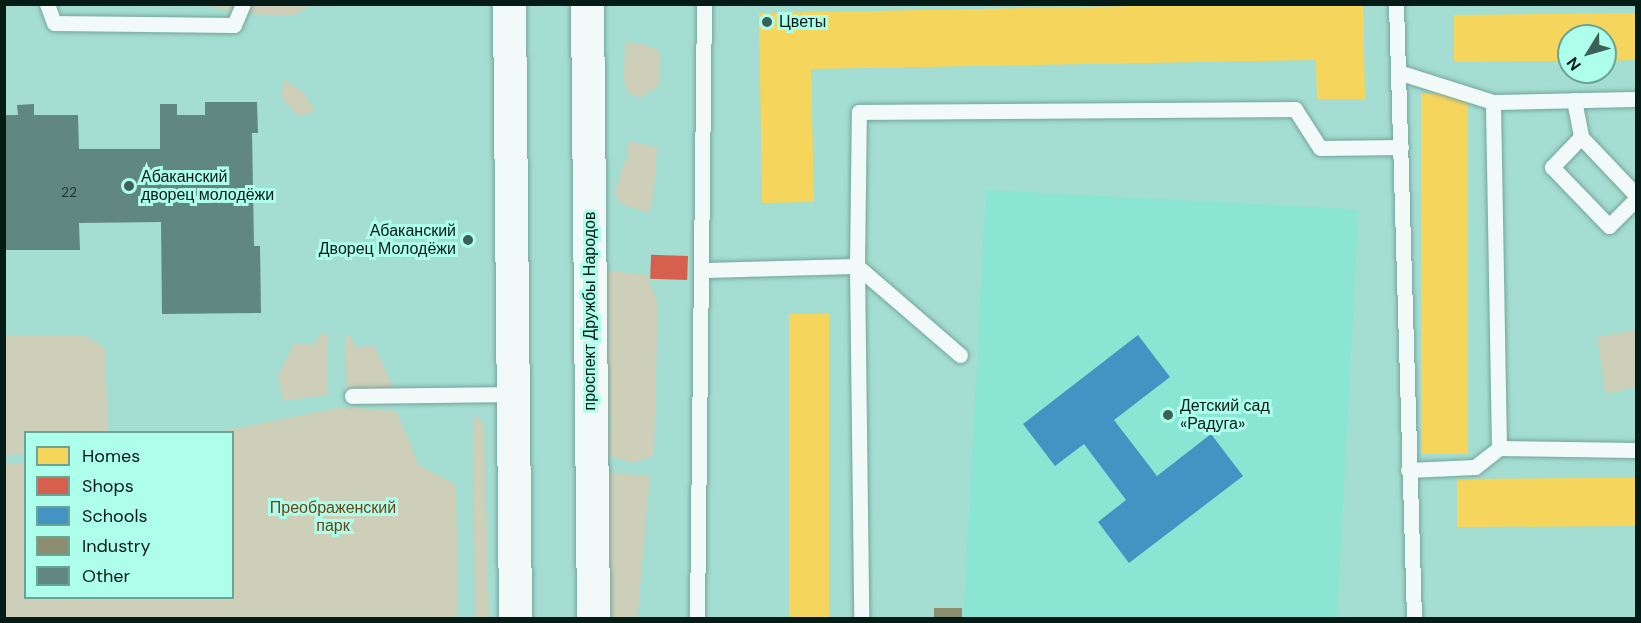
<!DOCTYPE html>
<html>
<head>
<meta charset="utf-8">
<style>
	body { margin:0 }
	#map { position:relative; width:1641px; height:623px; overflow:hidden; background:#a4ddd1; font-family:"DM Sans",sans-serif }
	div>[style] { position:absolute }
	.built>* { inset:0; background:#8ae5d2; transform-origin:0 0 }
	.green>* { inset:0; background:#cdcfb9; transform-origin:0 0 }
	.homes>* { inset:0; background:#f6d55c; transform-origin:0 0 }
	.shops>* { inset:0; background:#d6604d; transform-origin:0 0 }
	.schools>* { inset:0; background:#4393c3 }
	.industry>* { inset:0; background:#8c8c6e; transform-origin:0 0 }
	.building>* { inset:0; background:#618880 }
	.roads { filter:drop-shadow(0 0 2px #75a59c) drop-shadow(0 0 2px #75a59c) }
	.service>* { height:15px; margin:-7.5px; padding:0 7.5px; transform-origin:7.5px; border-radius:7.5px; background:#f1faf8 }
	.primary>* { height:33px; margin:-16.5px; padding:0 16.5px; transform-origin:16.5px; border-radius:16.5px; background:#f1faf8 }
	.dots>* { width:16px; height:16px; translate:-50% -50%; box-sizing:border-box; border:3px solid #adffeb; border-radius:50% }
	span { translate:-50% -50%; white-space:nowrap; text-align:center; line-height:1.15; -webkit-text-stroke:6px #adffeb; paint-order:stroke }
	.number-label { font-size:14px; color:#1b3630 }
	.number-label span { -webkit-text-stroke-width:0 }
	.poi-label { font-size:16px; color:#041b16 }
	.left { translate:0 -50%; text-align:left }
	.right { translate:-100% -50%; text-align:right }
	.street-label { font-size:16px; color:#041b16 }
	.park-label { font-size:16px; color:#744114 }
	.frame { position:absolute; inset:0; border:6px solid #041b16; pointer-events:none }
	.legend { position:absolute; left:24px; top:431px; width:210px; height:168px; box-sizing:border-box; background:#adffeb; border:2px solid #69a496; margin:0; padding:8px 10px; list-style:none; font-size:18px; color:#041b16 }
	.legend li { display:flex; align-items:center; gap:12px; height:30px }
	.legend b { width:30px; border:2px solid #69a496 }
	.north { position:absolute; left:1557px; top:24px; width:60px; height:60px; box-sizing:border-box; background:#adffeb; border:2px solid #69a496; border-radius:50%; rotate:233deg; font-size:16px; font-weight:700; line-height:24px; text-align:center; color:#041b16 }
	.north::after { content:''; display:block; margin:auto; width:21px; height:27px; background:#3c5f57; clip-path:polygon(50% 0,100% 100%,50% 72%,0 100%) }
</style>
</head>
<body>
<div id="map">
	<div class="built">
		<i style="left:986px;top:190px;width:373px;height:428px;rotate:3deg"></i>
	</div>
	<div class="green">
		<i style="clip-path:polygon(201px 5px,312px 5px,292px 16px,246px 14px)"></i>
		<i style="clip-path:polygon(625px 42px,646px 45px,659px 51px,659px 85px,641px 98px,628px 93px,624px 80px)"></i>
		<i style="clip-path:polygon(284px 80px,303px 92px,315px 111px,298px 116px,281px 98px)"></i>
		<i style="clip-path:polygon(628px 141px,657px 147px,654px 190px,649px 213px,624px 205px,614px 196px,623px 165px,627px 159px)"></i>
		<i style="clip-path:polygon(601px 270px,646px 275px,658px 301px,654px 456px,633px 463px,606px 455px)"></i>
		<i style="clip-path:polygon(1636px 330px,1636px 387px,1606px 394px,1597px 337px)"></i>
		<i style="clip-path:polygon(322px 333px,327px 335px,328px 395px,283px 401px,278px 376px,294px 343px,311px 345px)"></i>
		<i style="clip-path:polygon(84px 335px,105px 348px,108px 432px,26px 432px,25px 454px,5px 455px,5px 336px)"></i>
		<i style="clip-path:polygon(345px 335px,351px 336px,355px 347px,374px 346px,394px 388px,347px 393px)"></i>
		<i style="clip-path:polygon(343px 407px,396px 411px,419px 465px,456px 485px,458px 618px,5px 618px,5px 464px,25px 464px,26px 598px,232px 598px,232px 432px,218px 432px)"></i>
		<i style="clip-path:polygon(473px 414px,484px 423px,489px 618px,475px 618px)"></i>
		<i style="left:605px;top:472px;width:45px;height:146px;rotate:5deg"></i>
	</div>
	<div class="homes">
		<i style="clip-path:polygon(1239px 4px,1363px 4px,1365px 99px,1317px 99px,1316px 60px,811px 69px,814px 202px,762px 203px,759px 13px)"></i>
		<i style="clip-path:polygon(1636px 13px,1636px 60px,1605px 61px,1605px 36px,1569px 36px,1569px 61px,1454px 62px,1454px 15px)"></i>
		<i style="left:1421px;top:94px;width:47px;height:360px"></i>
		<i style="left:789px;top:314px;width:40px;height:304px"></i>
		<i style="clip-path:polygon(1609px 478px,1636px 478px,1636px 526px,1457px 527px,1457px 479px)"></i>
	</div>
	<div class="shops">
		<i style="left:688px;top:256px;width:24px;height:37px;rotate:92deg"></i>
	</div>
	<div class="schools">
		<i style="clip-path:polygon(1138px 335px,1170px 377px,1114px 420px,1157px 476px,1211px 434px,1243px 476px,1129px 563px,1098px 522px,1126px 500px,1084px 444px,1055px 466px,1023px 424px)"></i>
	</div>
	<div class="industry">
		<i style="left:934px;top:608px;width:28px;height:10px"></i>
	</div>
	<div class="building">
		<i style="clip-path:polygon(205px 102px,257px 102px,258px 133px,252px 133px,254px 246px,260px 246px,261px 313px,162px 314px,161px 222px,79px 223px,80px 250px,4px 250px,4px 115px,18px 115px,17px 105px,34px 104px,34px 115px,78px 115px,79px 149px,160px 149px,160px 104px,177px 104px,177px 115px,205px 115px)"></i>
	</div>
	<div class="roads">
		<div class="service">
			<i style="left:47px;top:4px;width:20px;rotate:70deg"></i>
			<i style="left:54px;top:23px;width:180px;rotate:0.6deg"></i>
			<i style="left:234px;top:25px;width:23px;rotate:-67deg"></i>
			<i style="left:1396px;top:4px;width:614px;rotate:88.32deg"></i>
			<i style="left:1398px;top:72px;width:100px;rotate:17.5deg"></i>
			<i style="left:1574px;top:100px;width:38px;rotate:79deg"></i>
			<i style="left:1581px;top:137px;width:80px;rotate:46.5deg"></i>
			<i style="left:1581px;top:137px;width:42px;rotate:134deg"></i>
			<i style="left:1552px;top:167px;width:82px;rotate:46deg"></i>
			<i style="left:1609px;top:226px;width:38px;rotate:-45deg"></i>
			<i style="left:703px;top:270px;width:154px;rotate:-1.5deg"></i>
			<i style="left:857px;top:266px;width:352px;rotate:89.3deg"></i>
			<i style="left:960px;top:355px;width:136px;rotate:-139.2deg"></i>
			<i style="left:857px;top:266px;width:154px;rotate:-89.3deg"></i>
			<i style="left:859px;top:112px;width:436px;rotate:-0.4deg"></i>
			<i style="left:1295px;top:109px;width:46px;rotate:57.3deg"></i>
			<i style="left:1320px;top:148px;width:81px;rotate:-0.7deg"></i>
			<i style="left:352px;top:396px;width:159px;rotate:-0.7deg"></i>
			<i style="left:1499px;top:448px;width:346px;rotate:-91deg"></i>
			<i style="left:1493px;top:102px;width:143px;rotate:-1.2deg"></i>
			<i style="left:1408px;top:470px;width:67px;rotate:-2.6deg"></i>
			<i style="left:1475px;top:467px;width:31px;rotate:-38deg"></i>
			<i style="left:1499px;top:448px;width:137px;rotate:0.8deg"></i>
			<i style="left:697px;top:618px;width:614px;rotate:-89.35deg"></i>
		</div>
		<div class="primary">
			<i style="left:509px;top:4px;width:614px;rotate:89.44deg"></i>
			<i style="left:587px;top:4px;width:614px;rotate:89.44deg"></i>
		</div>
	</div>
	<div class="dots">
		<i style="left:767px;top:22px;background:#3c5f57"></i>
		<i style="left:129px;top:186px;background:#3c5f57"></i>
		<i style="left:468px;top:240px;background:#3c5f57"></i>
		<i style="left:1168px;top:415px;background:#3c5f57"></i>
	</div>
	<div class="number-label">
		<span style="left:69px;top:192px">22</span>
	</div>
	<div class="poi-label">
		<span class="left" style="left:779px;top:22px">Цветы</span>
		<span class="left" style="left:141px;top:186px">Абаканский<br>дворец молодёжи</span>
		<span class="right" style="left:456px;top:240px">Абаканский<br>Дворец Молодёжи</span>
		<span class="left" style="left:1180px;top:415px">Детский сад<br>«Радуга»</span>
	</div>
	<div class="street-label">
		<span style="left:590px;top:311px;rotate:-90deg">проспект Дружбы Народов</span>
	</div>
	<div class="park-label">
		<span style="left:333px;top:517px">Преображенский<br>парк</span>
	</div>
	<div class="frame"></div>
	<ul class="legend">
	<li><b style="height:16px;background:#f6d55c"></b>Homes</li>
	<li><b style="height:16px;background:#d6604d"></b>Shops</li>
	<li><b style="height:16px;background:#4393c3"></b>Schools</li>
	<li><b style="height:16px;background:#8c8c6e"></b>Industry</li>
	<li><b style="height:16px;background:#618880"></b>Other</li>
	</ul>
	<div class="north">N</div>
</div>
</body>
</html>
